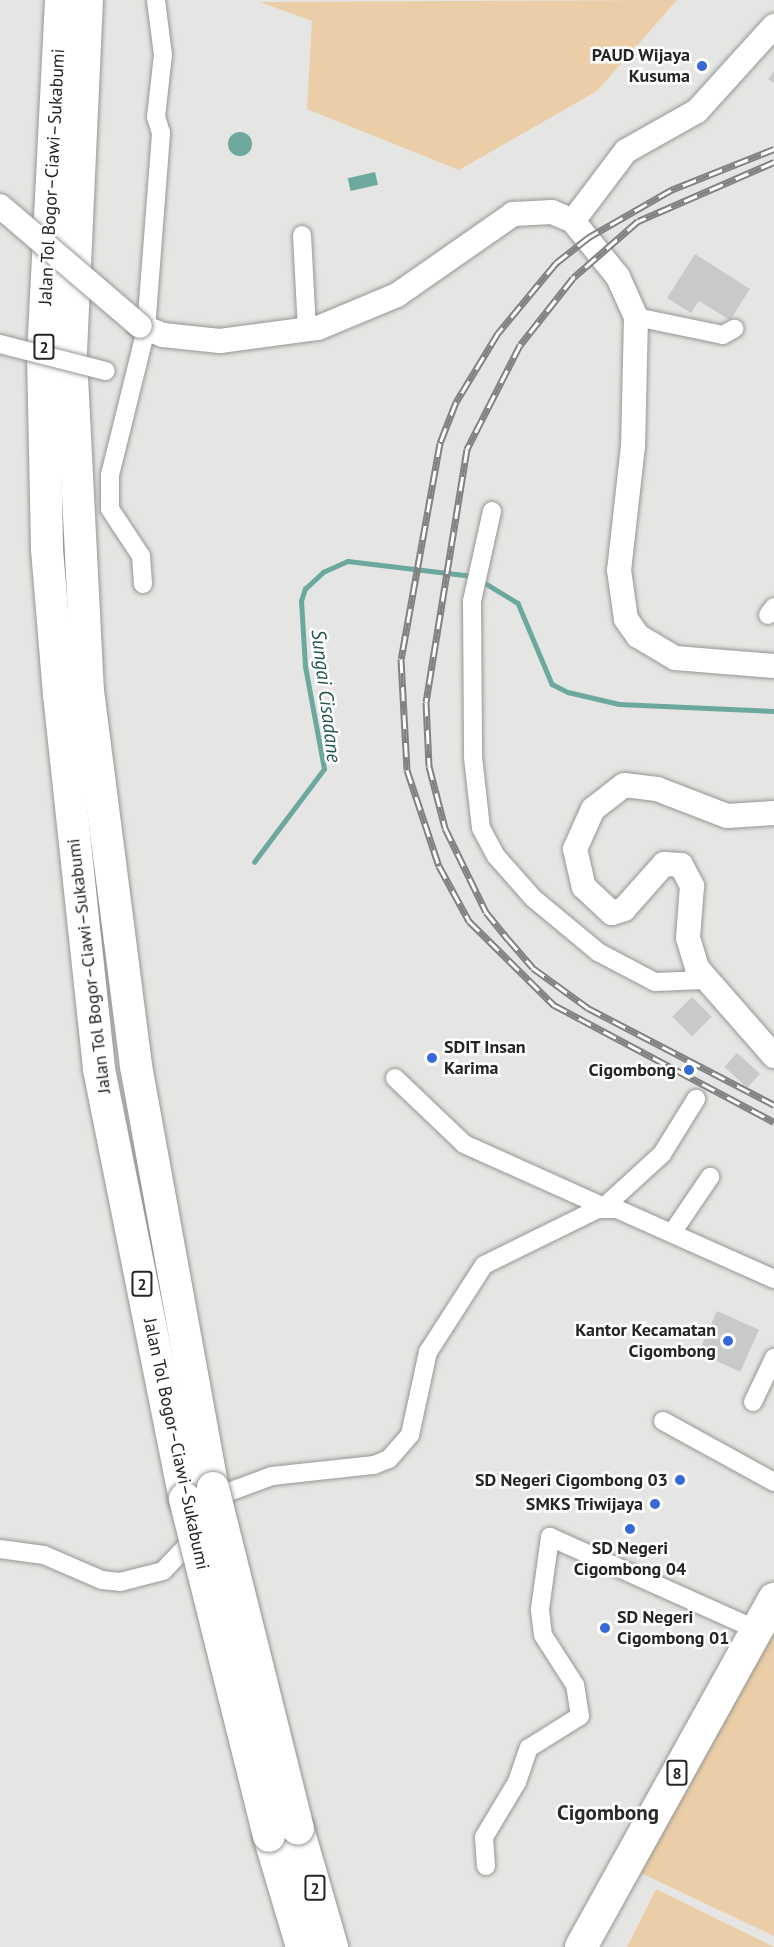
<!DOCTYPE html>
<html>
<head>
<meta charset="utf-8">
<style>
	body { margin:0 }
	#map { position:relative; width:774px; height:1947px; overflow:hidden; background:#e5e6e3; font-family:"PT Sans",sans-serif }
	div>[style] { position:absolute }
	.green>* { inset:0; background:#ebcea7 }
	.water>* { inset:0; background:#6ca89e; transform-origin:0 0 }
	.round { border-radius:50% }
	.stream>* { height:4.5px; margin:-2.25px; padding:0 2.25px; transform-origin:2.25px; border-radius:2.25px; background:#6ca89e }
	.building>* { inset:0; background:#c7cac8; transform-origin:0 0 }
	.roads { filter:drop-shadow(0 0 2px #959693) drop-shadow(0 0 2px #959693) }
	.street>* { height:18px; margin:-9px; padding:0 9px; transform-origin:9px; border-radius:9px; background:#fff }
	.secondary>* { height:24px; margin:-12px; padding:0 12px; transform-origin:12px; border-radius:12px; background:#fff }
	.highway>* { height:32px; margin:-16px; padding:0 16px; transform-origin:16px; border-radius:16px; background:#fff }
	.rail>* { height:7px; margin-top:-3.5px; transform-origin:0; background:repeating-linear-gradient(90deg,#fff 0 14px,#818280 0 28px); box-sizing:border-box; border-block:2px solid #818280 }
	.bridges { filter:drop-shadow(0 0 2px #959693) drop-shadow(0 0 2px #959693) }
	.street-bridge>* { height:18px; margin:-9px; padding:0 9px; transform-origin:9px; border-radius:9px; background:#fff }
	.secondary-bridge>* { height:24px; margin:-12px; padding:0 12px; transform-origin:12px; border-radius:12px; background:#fff }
	.highway-bridge>* { height:32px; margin:-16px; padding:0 16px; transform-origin:16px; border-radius:16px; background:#fff }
	.dots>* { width:16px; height:16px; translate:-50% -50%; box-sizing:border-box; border:3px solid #fff; border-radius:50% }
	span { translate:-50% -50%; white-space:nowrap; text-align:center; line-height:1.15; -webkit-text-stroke:5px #fff; paint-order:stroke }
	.shield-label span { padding:2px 4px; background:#fff; border:2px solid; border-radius:4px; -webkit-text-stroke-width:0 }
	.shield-label { font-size:16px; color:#242524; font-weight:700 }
	.poi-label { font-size:18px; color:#242524; font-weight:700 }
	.right { translate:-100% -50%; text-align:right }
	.left { translate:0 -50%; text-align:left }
	.street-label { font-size:18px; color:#242524 }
	.water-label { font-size:20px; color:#22564e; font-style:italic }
	.quarter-label { font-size:21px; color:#292a28; font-weight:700 }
</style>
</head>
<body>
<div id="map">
	<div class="green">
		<i style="clip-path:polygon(677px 0,597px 91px,459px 170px,307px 109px,312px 21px,260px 2px)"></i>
		<i style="clip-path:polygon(774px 1611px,774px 1936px,628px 1867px)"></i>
		<i style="clip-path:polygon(656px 1889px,774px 1947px,627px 1947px)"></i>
	</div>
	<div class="water">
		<i class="round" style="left:228px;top:132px;width:24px;height:24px"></i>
		<i style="left:375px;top:172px;width:13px;height:28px;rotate:77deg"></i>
	</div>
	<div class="stream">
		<i style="left:480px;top:580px;width:44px;rotate:31.2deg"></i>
		<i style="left:518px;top:603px;width:88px;rotate:67.2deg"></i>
		<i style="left:552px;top:684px;width:18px;rotate:27deg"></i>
		<i style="left:568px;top:692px;width:52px;rotate:13.2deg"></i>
		<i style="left:619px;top:704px;width:155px;rotate:2.6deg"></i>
		<i style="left:254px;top:862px;width:116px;rotate:-53deg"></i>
		<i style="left:324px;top:769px;width:105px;rotate:-100.5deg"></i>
		<i style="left:305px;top:666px;width:65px;rotate:-93.5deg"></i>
		<i style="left:301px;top:601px;width:13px;rotate:-72deg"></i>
		<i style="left:305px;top:589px;width:25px;rotate:-43deg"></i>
		<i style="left:323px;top:572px;width:27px;rotate:-24deg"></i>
		<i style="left:348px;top:561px;width:125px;rotate:6.9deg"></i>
	</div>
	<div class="building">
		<i style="clip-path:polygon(774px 71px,774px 83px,768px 79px)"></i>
		<i style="clip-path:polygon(695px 254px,750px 289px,730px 320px,699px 301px,691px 313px,667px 298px)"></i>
		<i style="left:692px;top:997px;width:28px;height:28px;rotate:45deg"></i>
		<i style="left:737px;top:1053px;width:31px;height:19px;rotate:42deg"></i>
		<i style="left:717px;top:1311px;width:46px;height:46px;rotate:24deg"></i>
	</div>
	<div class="roads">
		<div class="street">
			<i style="left:302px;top:235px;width:95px;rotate:87deg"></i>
			<i style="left:636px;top:317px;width:89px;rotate:11.7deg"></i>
			<i style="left:723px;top:335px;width:13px;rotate:-29deg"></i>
			<i style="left:492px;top:511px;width:92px;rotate:102.5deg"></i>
			<i style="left:472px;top:601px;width:156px;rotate:89.6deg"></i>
			<i style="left:473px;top:757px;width:71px;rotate:83.6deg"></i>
			<i style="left:481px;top:828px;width:32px;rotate:62deg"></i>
			<i style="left:496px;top:856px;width:56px;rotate:48.6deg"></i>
			<i style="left:533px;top:898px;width:85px;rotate:39.7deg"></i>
			<i style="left:598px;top:952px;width:64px;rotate:27.8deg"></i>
			<i style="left:655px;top:982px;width:49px;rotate:-2.3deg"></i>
			<i style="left:143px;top:584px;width:28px;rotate:-94deg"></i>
			<i style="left:141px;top:556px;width:56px;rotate:-123.4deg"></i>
			<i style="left:110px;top:509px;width:34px;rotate:-90deg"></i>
			<i style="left:110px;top:475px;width:150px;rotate:-76.1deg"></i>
			<i style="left:146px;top:329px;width:197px;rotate:-85.6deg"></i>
			<i style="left:161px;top:133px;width:17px;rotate:-107deg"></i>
			<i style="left:156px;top:117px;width:62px;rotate:-83.6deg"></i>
			<i style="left:163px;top:55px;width:55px;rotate:-97.3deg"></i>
			<i style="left:768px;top:615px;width:10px;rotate:-53deg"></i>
			<i style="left:395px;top:1078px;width:95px;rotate:43.7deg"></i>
			<i style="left:464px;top:1144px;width:154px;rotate:24.2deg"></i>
			<i style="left:604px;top:1207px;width:79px;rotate:-42.4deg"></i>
			<i style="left:662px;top:1154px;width:65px;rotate:-58.3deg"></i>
			<i style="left:672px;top:1233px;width:68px;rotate:-55.8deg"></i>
			<i style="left:753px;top:1402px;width:49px;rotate:-64.5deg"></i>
			<i style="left:663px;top:1421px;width:127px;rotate:28.8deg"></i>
			<i style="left:213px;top:1507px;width:19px;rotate:-47deg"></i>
			<i style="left:226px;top:1493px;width:49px;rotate:-20.3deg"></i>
			<i style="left:272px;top:1476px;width:103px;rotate:-6.2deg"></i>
			<i style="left:374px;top:1465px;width:16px;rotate:-22deg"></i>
			<i style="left:389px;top:1459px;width:32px;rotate:-49deg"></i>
			<i style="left:410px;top:1435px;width:85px;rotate:-77.8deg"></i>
			<i style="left:428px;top:1352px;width:103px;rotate:-57.2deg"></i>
			<i style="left:484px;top:1265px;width:127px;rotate:-26.2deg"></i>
			<i style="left:598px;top:1209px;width:19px"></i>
			<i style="left:617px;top:1209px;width:172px;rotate:24deg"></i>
			<i style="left:0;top:1549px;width:44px;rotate:7.8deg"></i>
			<i style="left:44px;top:1555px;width:63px;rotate:23.3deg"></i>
			<i style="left:102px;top:1580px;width:18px;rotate:6deg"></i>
			<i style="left:120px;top:1582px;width:44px;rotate:-14.3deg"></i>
			<i style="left:163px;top:1571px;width:48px;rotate:-46.7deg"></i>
			<i style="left:486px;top:1866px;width:29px;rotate:-94deg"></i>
			<i style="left:484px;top:1837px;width:64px;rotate:-59deg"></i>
			<i style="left:517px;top:1782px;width:36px;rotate:-71deg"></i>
			<i style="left:529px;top:1748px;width:60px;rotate:-32.1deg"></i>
			<i style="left:580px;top:1716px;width:31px;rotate:-99deg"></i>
			<i style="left:575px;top:1685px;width:59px;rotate:-122.6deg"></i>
			<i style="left:543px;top:1635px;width:26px;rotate:-97deg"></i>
			<i style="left:540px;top:1609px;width:73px;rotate:-82.1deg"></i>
			<i style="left:550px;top:1537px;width:227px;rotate:24.2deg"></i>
		</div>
		<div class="secondary">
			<i style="left:573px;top:221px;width:88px;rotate:-52.9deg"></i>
			<i style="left:626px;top:151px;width:81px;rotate:-29.4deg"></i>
			<i style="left:697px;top:111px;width:115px;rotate:-47.8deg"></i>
			<i style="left:140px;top:326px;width:25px;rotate:21deg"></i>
			<i style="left:163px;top:335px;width:57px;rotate:6deg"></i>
			<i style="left:220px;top:341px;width:99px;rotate:-7.6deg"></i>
			<i style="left:318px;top:328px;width:86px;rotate:-22.7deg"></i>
			<i style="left:397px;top:295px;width:141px;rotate:-34.9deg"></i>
			<i style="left:513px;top:214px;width:39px;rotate:-3deg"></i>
			<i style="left:552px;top:212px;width:23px;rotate:23deg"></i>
			<i style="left:573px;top:221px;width:72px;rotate:51.2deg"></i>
			<i style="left:618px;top:277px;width:44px;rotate:65.8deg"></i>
			<i style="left:636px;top:317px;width:129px;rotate:91.3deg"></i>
			<i style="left:633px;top:446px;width:125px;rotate:96.4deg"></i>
			<i style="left:619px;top:570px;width:49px;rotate:81.9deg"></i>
			<i style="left:626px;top:619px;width:21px;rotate:55deg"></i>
			<i style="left:638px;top:636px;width:43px;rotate:30.7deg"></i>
			<i style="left:675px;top:658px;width:99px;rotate:4.6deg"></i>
			<i style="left:774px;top:813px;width:47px;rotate:176.3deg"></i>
			<i style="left:727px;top:816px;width:75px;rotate:-158.9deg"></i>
			<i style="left:657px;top:789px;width:33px;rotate:-173deg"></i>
			<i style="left:624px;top:785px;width:39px;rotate:142deg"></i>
			<i style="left:593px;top:809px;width:44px;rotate:114.2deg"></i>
			<i style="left:575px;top:849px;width:39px;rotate:77deg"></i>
			<i style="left:584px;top:887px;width:38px;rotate:43deg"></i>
			<i style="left:612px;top:913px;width:13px;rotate:-18deg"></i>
			<i style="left:624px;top:909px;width:60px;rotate:-48.4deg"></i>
			<i style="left:664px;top:864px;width:17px;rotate:3deg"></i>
			<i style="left:681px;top:865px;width:24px;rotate:62deg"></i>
			<i style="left:692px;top:886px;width:52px;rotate:94.4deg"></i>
			<i style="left:688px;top:938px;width:31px;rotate:73deg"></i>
			<i style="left:697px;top:968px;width:117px;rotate:48.8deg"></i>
		</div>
		<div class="highway">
			<i style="left:61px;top:0;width:355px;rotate:92.9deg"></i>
			<i style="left:43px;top:355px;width:194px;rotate:88.8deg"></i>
			<i style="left:47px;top:549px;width:145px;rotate:85.3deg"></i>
			<i style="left:59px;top:694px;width:377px;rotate:83.9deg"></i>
			<i style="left:99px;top:1069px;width:439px;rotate:78.7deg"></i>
			<i style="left:87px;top:0;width:357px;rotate:92.6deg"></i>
			<i style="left:71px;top:357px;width:334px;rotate:87.1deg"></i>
			<i style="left:88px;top:691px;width:378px;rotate:82.7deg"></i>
			<i style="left:136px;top:1066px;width:429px;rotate:79.7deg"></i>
			<i style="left:298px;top:1829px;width:123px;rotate:73.9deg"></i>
			<i style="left:269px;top:1836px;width:116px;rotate:73.4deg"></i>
			<i style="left:581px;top:1947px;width:398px;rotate:-61deg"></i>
		</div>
	</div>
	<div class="rail">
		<i style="left:774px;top:149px;width:111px;rotate:158.3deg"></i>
		<i style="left:671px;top:190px;width:95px;rotate:150.2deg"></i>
		<i style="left:589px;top:237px;width:42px;rotate:141.8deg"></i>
		<i style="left:556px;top:263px;width:91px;rotate:129.6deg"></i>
		<i style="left:498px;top:333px;width:81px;rotate:121.3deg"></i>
		<i style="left:456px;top:402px;width:44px;rotate:111.3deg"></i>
		<i style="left:440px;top:443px;width:219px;rotate:100.2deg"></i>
		<i style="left:401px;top:659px;width:111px;rotate:86.9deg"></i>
		<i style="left:407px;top:770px;width:101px;rotate:71.6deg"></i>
		<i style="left:439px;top:866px;width:63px;rotate:61.4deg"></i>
		<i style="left:469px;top:921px;width:120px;rotate:44.7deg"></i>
		<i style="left:554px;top:1005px;width:249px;rotate:28deg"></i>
		<i style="left:774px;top:162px;width:148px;rotate:156.5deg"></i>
		<i style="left:638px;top:221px;width:86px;rotate:138.8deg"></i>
		<i style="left:573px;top:278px;width:85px;rotate:128.3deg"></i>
		<i style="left:520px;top:345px;width:117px;rotate:117deg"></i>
		<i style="left:467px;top:449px;width:256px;rotate:99.2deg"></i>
		<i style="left:426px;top:702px;width:64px;rotate:87.3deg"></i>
		<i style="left:429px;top:766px;width:64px;rotate:75.5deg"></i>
		<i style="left:445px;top:828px;width:93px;rotate:64deg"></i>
		<i style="left:486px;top:912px;width:35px;rotate:51deg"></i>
		<i style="left:508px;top:939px;width:38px;rotate:49deg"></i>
		<i style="left:533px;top:968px;width:68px;rotate:36deg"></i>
		<i style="left:588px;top:1008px;width:210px;rotate:27.5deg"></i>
	</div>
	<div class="bridges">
		<div class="street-bridge">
			<i style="left:0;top:344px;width:109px;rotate:14.3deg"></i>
		</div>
		<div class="secondary-bridge">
			<i style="left:0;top:206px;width:184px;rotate:40.6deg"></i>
		</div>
		<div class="highway-bridge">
			<i style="left:213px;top:1488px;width:351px;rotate:76deg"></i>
			<i style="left:185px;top:1499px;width:347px;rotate:76deg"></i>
		</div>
	</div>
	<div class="dots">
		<i style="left:702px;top:66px;background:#3668d8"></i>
		<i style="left:432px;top:1058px;background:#3668d8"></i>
		<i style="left:689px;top:1070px;background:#3668d8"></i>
		<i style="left:728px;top:1341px;background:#3668d8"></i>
		<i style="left:680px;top:1480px;background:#3668d8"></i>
		<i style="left:655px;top:1504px;background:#3668d8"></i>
		<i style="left:630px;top:1529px;background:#3668d8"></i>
		<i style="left:605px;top:1628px;background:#3668d8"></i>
	</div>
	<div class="shield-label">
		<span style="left:44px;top:347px">2</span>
		<span style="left:142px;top:1284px">2</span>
		<span style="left:677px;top:1773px">8</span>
		<span style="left:315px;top:1888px">2</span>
	</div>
	<div class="poi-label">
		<span class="right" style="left:690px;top:66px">PAUD Wijaya<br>Kusuma</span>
		<span class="left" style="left:444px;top:1058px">SDIT Insan<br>Karima</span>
		<span class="right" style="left:676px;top:1070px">Cigombong</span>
		<span class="right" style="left:716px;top:1341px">Kantor Kecamatan<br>Cigombong</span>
		<span class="right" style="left:668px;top:1480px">SD Negeri Cigombong 03</span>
		<span class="right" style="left:643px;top:1504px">SMKS Triwijaya</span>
		<span style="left:630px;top:1559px">SD Negeri<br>Cigombong 04</span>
		<span class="left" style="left:617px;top:1628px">SD Negeri<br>Cigombong 01</span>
	</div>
	<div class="street-label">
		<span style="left:52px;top:177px;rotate:-87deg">Jalan Tol Bogor–Ciawi–Sukabumi</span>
		<span style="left:89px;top:966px;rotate:-97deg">Jalan Tol Bogor–Ciawi–Sukabumi</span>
		<span style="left:176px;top:1444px;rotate:78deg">Jalan Tol Bogor–Ciawi–Sukabumi</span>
	</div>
	<div class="water-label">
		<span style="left:326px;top:696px;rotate:83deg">Sungai Cisadane</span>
	</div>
	<div class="quarter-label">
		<span style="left:608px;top:1813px">Cigombong</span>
	</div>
</div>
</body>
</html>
